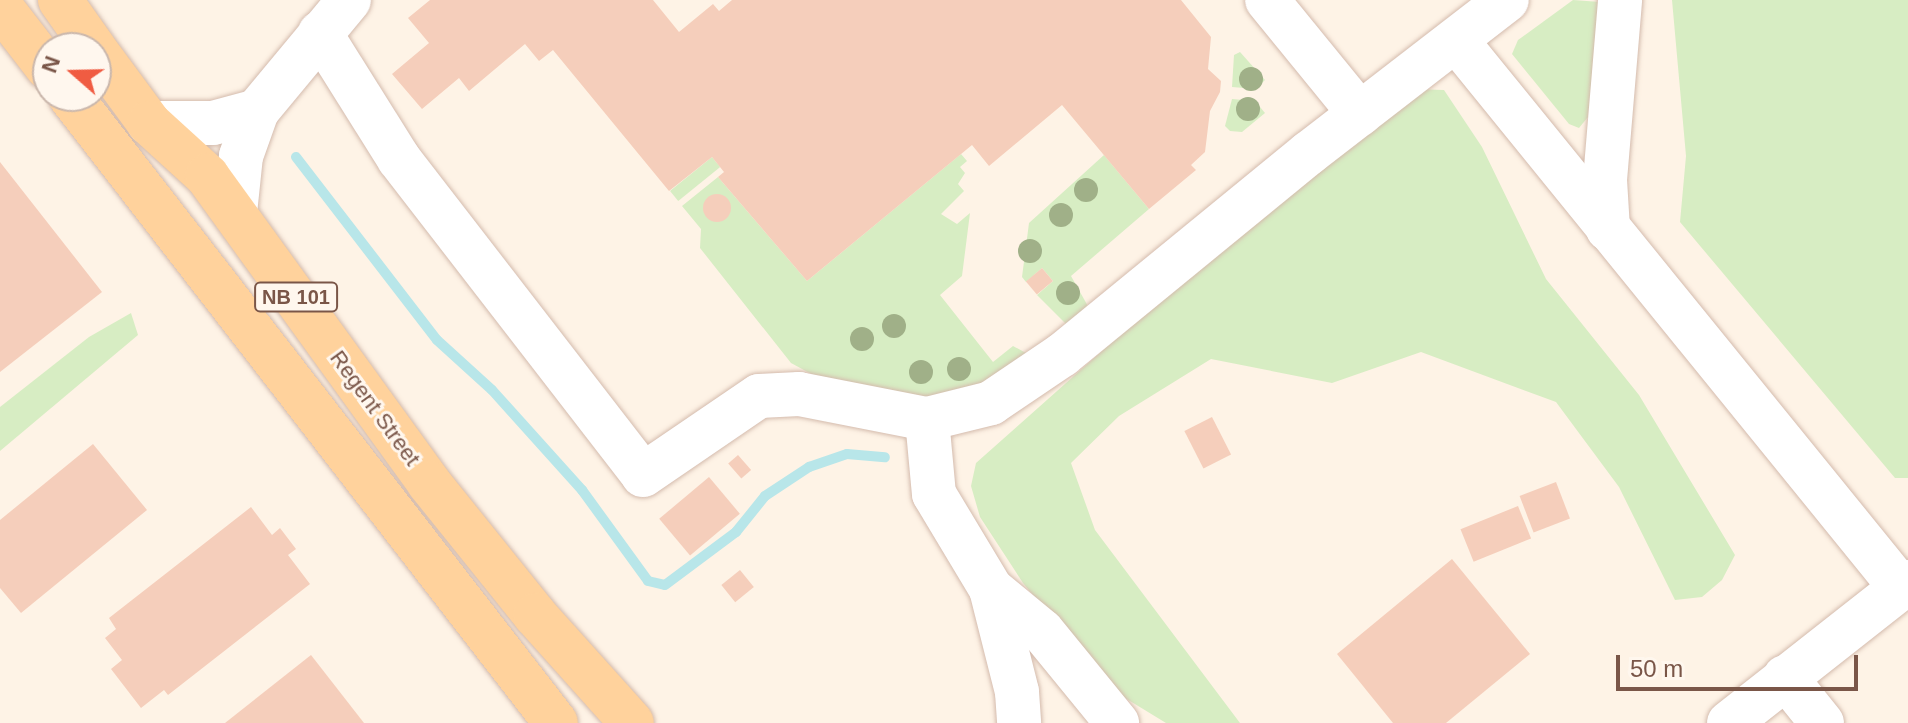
<!DOCTYPE html>
<html>
<head>
<meta charset="utf-8">
<style>
	body { margin:0 }
	#map { position:relative; width:1908px; height:723px; overflow:hidden; background:#fef3e6; font-family:Helvetica,sans-serif }
	div>[style] { position:absolute }
	.green>* { inset:0; background:#d7edc3; transform-origin:0 0 }
	.stream>* { height:10px; margin:-5px; padding:0 5px; transform-origin:5px; border-radius:5px; background:#b8e6e9 }
	.building>* { inset:0; background:#f5cebb; transform-origin:0 0 }
	.round { border-radius:50% }
	.roads { filter:drop-shadow(0 0 2px #d4bbad) drop-shadow(0 0 2px #d4bbad) }
	.minor>* { height:44px; margin:-22px; padding:0 22px; transform-origin:22px; border-radius:22px; background:#fff }
	.major>* { height:44px; margin:-22px; padding:0 22px; transform-origin:22px; border-radius:22px; background:#ffd29c }
	.trees>* { width:24px; height:24px; margin:-12px; border-radius:50%; background:#a0b088 }
	span { translate:-50% -50%; white-space:nowrap; text-align:center; line-height:1.15; -webkit-text-stroke:6px #fff7ee; paint-order:stroke }
	.shield-label span { padding:2px 6px; background:#fff7ee; border:2px solid; border-radius:6px; -webkit-text-stroke-width:0 }
	.shield-label { font-size:20px; color:#7a5648; font-weight:700 }
	.street-label { font-size:22px; color:#7a5648 }
	.north { position:absolute; left:32px; top:32px; width:80px; height:80px; box-sizing:border-box; background:#fff7ee; border:2px solid #cab7ac; border-radius:50%; rotate:290deg; font-size:22px; font-weight:700; line-height:32px; text-align:center; color:#7a5648 }
	.north::after { content:''; display:block; margin:auto; width:28px; height:36px; background:#f05c42; clip-path:polygon(50% 0,100% 100%,50% 72%,0 100%) }
	.scale { position:absolute; left:1616px; top:655px; width:242px; height:36px; box-sizing:border-box; border:4px solid #7a5648; border-top:0; padding-left:10px; font-size:24px; line-height:28px; white-space:nowrap; color:#7a5648; -webkit-text-stroke:6px #fff7ee; paint-order:stroke }
</style>
</head>
<body>
<div id="map">
	<div class="green">
		<i style="clip-path:polygon(1573px 0,1600px 2px,1588px 117px,1579px 128px,1569px 124px,1512px 54px,1518px 40px)"></i>
		<i style="clip-path:polygon(1672px 0,1908px 0,1908px 478px,1895px 478px,1680px 222px,1686px 156px)"></i>
		<i style="clip-path:polygon(1240px 52px,1265px 80px,1256px 89px,1232px 87px,1234px 55px)"></i>
		<i style="clip-path:polygon(1413px 89px,1444px 90px,1482px 147px,1546px 279px,1639px 395px,1735px 555px,1722px 580px,1702px 597px,1675px 600px,1619px 487px,1556px 402px,1421px 352px,1332px 383px,1211px 359px,1119px 416px,1071px 463px,1095px 530px,1240px 723px,1166px 723px,1112px 690px,1023px 583px,980px 517px,971px 486px,976px 463px,1201px 263px)"></i>
		<i style="clip-path:polygon(1232px 99px,1255px 101px,1265px 113px,1242px 132px,1230px 131px,1225px 126px)"></i>
		<i style="clip-path:polygon(961px 154px,967px 161px,960px 167px,965px 173px,958px 184px,964px 191px,941px 214px,957px 224px,970px 213px,962px 276px,940px 295px,993px 362px,1013px 346px,1026px 353px,987px 384px,930px 400px,828px 383px,791px 363px,700px 248px,701px 229px,682px 206px,718px 177px,807px 281px)"></i>
		<i style="clip-path:polygon(1104px 155px,1149px 209px,1071px 276px,1089px 308px,1066px 324px,1037px 295px,1053px 281px,1042px 268px,1026px 282px,1022px 277px,1029px 223px)"></i>
		<i style="left:712px;top:157px;width:13px;height:54px;rotate:51deg"></i>
		<i style="clip-path:polygon(131px 313px,138px 335px,0 451px,0 407px,89px 337px)"></i>
	</div>
	<div class="stream">
		<i style="left:296px;top:157px;width:231px;rotate:52.4deg"></i>
		<i style="left:437px;top:340px;width:74px;rotate:42.3deg"></i>
		<i style="left:492px;top:390px;width:135px;rotate:48deg"></i>
		<i style="left:582px;top:490px;width:112px;rotate:54deg"></i>
		<i style="left:648px;top:581px;width:17px;rotate:13deg"></i>
		<i style="left:665px;top:585px;width:89px;rotate:-36.7deg"></i>
		<i style="left:736px;top:532px;width:46px;rotate:-51.1deg"></i>
		<i style="left:765px;top:496px;width:53px;rotate:-33.4deg"></i>
		<i style="left:809px;top:467px;width:40px;rotate:-18.9deg"></i>
		<i style="left:847px;top:454px;width:38px;rotate:5deg"></i>
	</div>
	<div class="building">
		<i style="clip-path:polygon(430px 0,653px 0,679px 32px,713px 4px,719px 11px,732px 0,1181px 0,1211px 37px,1208px 69px,1221px 81px,1220px 92px,1210px 111px,1205px 152px,1191px 165px,1196px 170px,1149px 209px,1062px 105px,989px 166px,972px 145px,807px 281px,718px 177px,724px 172px,712px 157px,669px 191px,553px 50px,539px 61px,525px 44px,469px 91px,459px 78px,422px 109px,392px 74px,429px 43px,408px 18px)"></i>
		<i style="clip-path:polygon(0 162px,102px 292px,0 372px)"></i>
		<i class="round" style="left:703px;top:194px;width:28px;height:28px"></i>
		<i style="left:1042px;top:268px;width:17px;height:21px;rotate:50deg"></i>
		<i style="left:1212px;top:417px;width:42px;height:31px;rotate:63deg"></i>
		<i style="clip-path:polygon(93px 444px,147px 510px,21px 613px,0 588px,0 520px)"></i>
		<i style="left:738px;top:455px;width:20px;height:13px;rotate:49deg"></i>
		<i style="left:709px;top:477px;width:48px;height:65px;rotate:50deg"></i>
		<i style="left:1556px;top:482px;width:39px;height:39px;rotate:69deg"></i>
		<i style="left:1518px;top:506px;width:35px;height:62px;rotate:68deg"></i>
		<i style="clip-path:polygon(251px 507px,272px 535px,280px 528px,296px 549px,288px 555px,310px 584px,168px 695px,164px 690px,141px 708px,111px 669px,122px 660px,105px 638px,116px 629px,109px 618px)"></i>
		<i style="clip-path:polygon(1452px 559px,1530px 654px,1446px 723px,1393px 723px,1337px 654px)"></i>
		<i style="left:740px;top:570px;width:22px;height:24px;rotate:51deg"></i>
		<i style="clip-path:polygon(311px 655px,364px 723px,225px 723px)"></i>
	</div>
	<div class="roads">
		<div class="minor">
			<i style="left:1267px;top:0;width:147px;rotate:50.8deg"></i>
			<i style="left:320px;top:33px;width:149px;rotate:57.9deg"></i>
			<i style="left:399px;top:159px;width:399px;rotate:52.3deg"></i>
			<i style="left:643px;top:475px;width:140px;rotate:-34.3deg"></i>
			<i style="left:759px;top:396px;width:40px;rotate:-2.9deg"></i>
			<i style="left:799px;top:394px;width:130px;rotate:11.1deg"></i>
			<i style="left:927px;top:419px;width:66px;rotate:-14deg"></i>
			<i style="left:991px;top:403px;width:86px;rotate:-34.1deg"></i>
			<i style="left:1062px;top:355px;width:319px;rotate:-39.3deg"></i>
			<i style="left:1309px;top:153px;width:250px;rotate:-37.7deg"></i>
			<i style="left:1456px;top:40px;width:706px;rotate:50.92deg"></i>
			<i style="left:149px;top:123px;width:64px"></i>
			<i style="left:213px;top:123px;width:46px;rotate:-15.3deg"></i>
			<i style="left:235px;top:213px;width:57px;rotate:-84deg"></i>
			<i style="left:241px;top:156px;width:48px;rotate:-70.4deg"></i>
			<i style="left:257px;top:111px;width:144px;rotate:-50.3deg"></i>
			<i style="left:1608px;top:229px;width:49px;rotate:-93.5deg"></i>
			<i style="left:1605px;top:180px;width:181px;rotate:-85.2deg"></i>
			<i style="left:927px;top:419px;width:75px;rotate:84.7deg"></i>
			<i style="left:934px;top:494px;width:111px;rotate:59deg"></i>
			<i style="left:991px;top:589px;width:106px;rotate:75.8deg"></i>
			<i style="left:1017px;top:692px;width:31px;rotate:86deg"></i>
			<i style="left:991px;top:589px;width:66px;rotate:39.5deg"></i>
			<i style="left:1042px;top:631px;width:119px;rotate:50.8deg"></i>
			<i style="left:1785px;top:677px;width:59px;rotate:51.2deg"></i>
			<i style="left:1729px;top:723px;width:228px;rotate:-38.2deg"></i>
		</div>
		<div class="major">
			<i style="left:60px;top:0;width:59px;rotate:54.7deg"></i>
			<i style="left:0;top:6px;width:78px;rotate:52.3deg"></i>
			<i style="left:96px;top:51px;width:89px;rotate:53.6deg"></i>
			<i style="left:149px;top:123px;width:79px;rotate:42.4deg"></i>
			<i style="left:207px;top:176px;width:379px;rotate:54.1deg"></i>
			<i style="left:429px;top:483px;width:169px;rotate:51.2deg"></i>
			<i style="left:535px;top:615px;width:145px;rotate:48.1deg"></i>
			<i style="left:70px;top:96px;width:793px;rotate:52.22deg"></i>
		</div>
	</div>
	<div class="trees">
		<i style="left:1251px;top:79px"></i>
		<i style="left:1248px;top:109px"></i>
		<i style="left:1086px;top:190px"></i>
		<i style="left:1061px;top:215px"></i>
		<i style="left:1030px;top:251px"></i>
		<i style="left:1068px;top:293px"></i>
		<i style="left:894px;top:326px"></i>
		<i style="left:862px;top:339px"></i>
		<i style="left:959px;top:369px"></i>
		<i style="left:921px;top:372px"></i>
	</div>
	<div class="shield-label">
		<span style="left:296px;top:297px">NB 101</span>
	</div>
	<div class="street-label">
		<span style="left:375px;top:408px;rotate:54deg">Regent Street</span>
	</div>
	<div class="north">N</div>
	<div class="scale">50 m</div>
</div>
</body>
</html>
